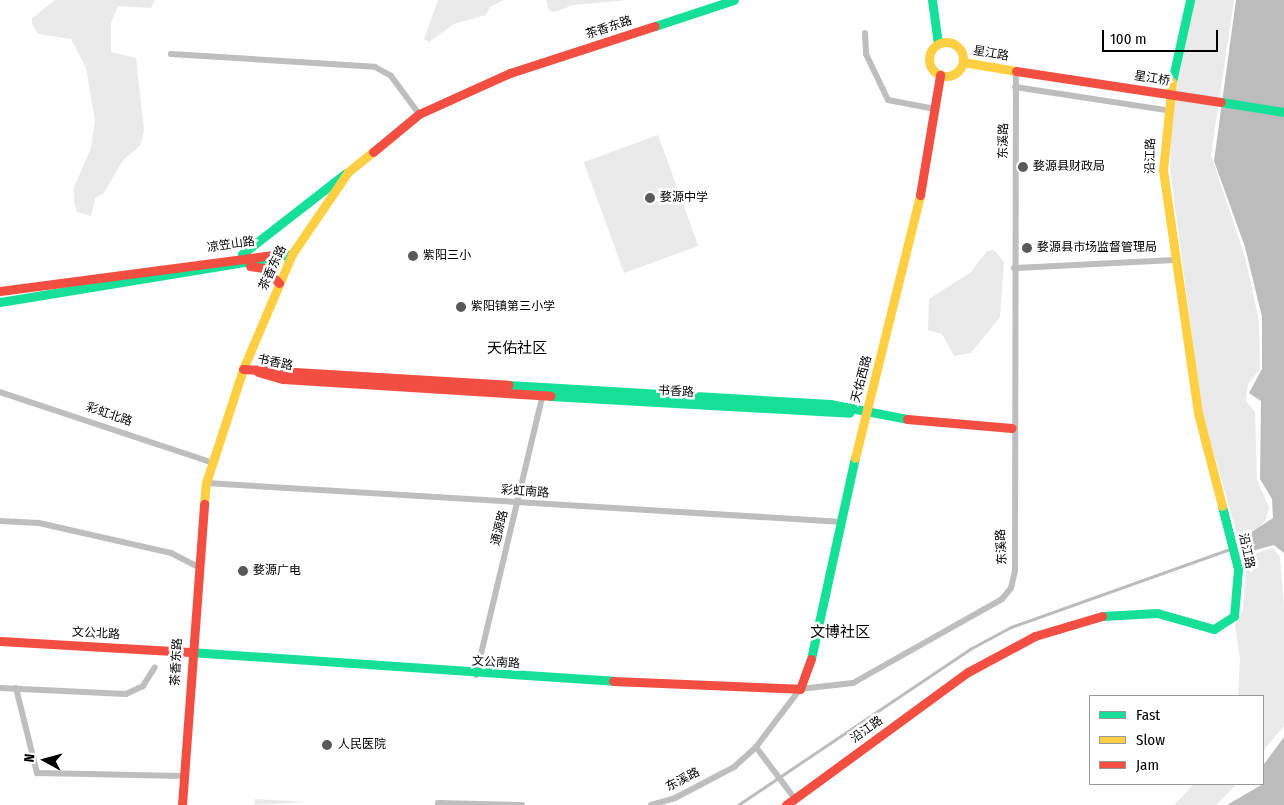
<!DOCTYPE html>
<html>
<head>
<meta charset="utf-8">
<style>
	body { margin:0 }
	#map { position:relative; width:1284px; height:805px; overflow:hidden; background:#fff; font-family:"Fira Sans Condensed","Noto Sans SC",sans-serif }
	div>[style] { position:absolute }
	.green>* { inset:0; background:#eaeaea; transform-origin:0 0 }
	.water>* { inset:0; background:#bcbcbc }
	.stream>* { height:2.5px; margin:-1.25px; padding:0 1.25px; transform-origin:1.25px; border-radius:1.25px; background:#bcbcbc }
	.street>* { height:6px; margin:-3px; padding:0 3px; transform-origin:3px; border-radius:3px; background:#bebebe }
	.fast>* { height:9px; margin:-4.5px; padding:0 4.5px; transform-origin:4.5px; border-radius:4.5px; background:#16e098 }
	.slow>* { height:9px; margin:-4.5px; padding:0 4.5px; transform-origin:4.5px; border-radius:4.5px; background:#ffcf43 }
	.slow>.ring { margin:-4.5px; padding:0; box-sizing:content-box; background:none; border:9px solid #ffcf43; border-radius:50% }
	.jam>* { height:9px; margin:-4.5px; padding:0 4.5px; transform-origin:4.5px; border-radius:4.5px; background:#f24e42 }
	.fast-bridge>* { height:9px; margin:-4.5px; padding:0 4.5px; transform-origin:4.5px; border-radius:4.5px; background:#16e098 }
	.jam-bridge>* { height:9px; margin:-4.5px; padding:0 4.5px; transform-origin:4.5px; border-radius:4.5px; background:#f24e42 }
	.dots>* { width:14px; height:14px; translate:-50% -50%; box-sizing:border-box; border:2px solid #fff; border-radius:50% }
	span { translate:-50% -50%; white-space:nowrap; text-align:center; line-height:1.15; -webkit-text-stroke:5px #fff; paint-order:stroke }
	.street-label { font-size:12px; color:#000 }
	.poi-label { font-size:12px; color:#000 }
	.left { translate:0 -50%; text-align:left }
	.quarter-label { font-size:15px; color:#000 }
	.legend { position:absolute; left:1089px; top:695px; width:175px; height:90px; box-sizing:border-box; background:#fff; border:1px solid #999; margin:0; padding:6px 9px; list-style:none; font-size:15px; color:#000 }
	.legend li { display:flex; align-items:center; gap:10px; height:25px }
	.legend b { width:25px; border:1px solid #999 }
	.north { position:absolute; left:20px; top:735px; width:50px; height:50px; -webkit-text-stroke:4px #fff; paint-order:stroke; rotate:277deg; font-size:14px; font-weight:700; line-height:20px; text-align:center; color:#000 }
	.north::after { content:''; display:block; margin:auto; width:18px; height:22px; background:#000; clip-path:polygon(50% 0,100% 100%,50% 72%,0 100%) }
	.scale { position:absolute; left:1102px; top:30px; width:116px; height:22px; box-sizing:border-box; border:2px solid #000; border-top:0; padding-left:6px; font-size:15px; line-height:18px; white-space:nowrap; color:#000; -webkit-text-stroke:4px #fff; paint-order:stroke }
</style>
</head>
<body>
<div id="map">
	<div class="green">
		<i style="clip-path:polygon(55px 0,155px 0,151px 8px,118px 6px,111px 23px,111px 52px,136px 58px,144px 131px,140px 146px,123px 160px,104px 193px,95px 198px,91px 216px,77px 212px,74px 201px,74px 187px,91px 148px,95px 120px,86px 68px,71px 39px,38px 34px,32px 24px,32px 18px)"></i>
		<i style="clip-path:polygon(438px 0,504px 0,490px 7px,486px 15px,454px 24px,429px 42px,424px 39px)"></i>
		<i style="clip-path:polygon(546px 0,629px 0,573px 5px,555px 12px,549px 11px)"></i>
		<i style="clip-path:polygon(1194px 0,1234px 0,1211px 155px,1245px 257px,1259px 321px,1260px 369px,1248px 384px,1246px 401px,1255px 412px,1257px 480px,1269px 507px,1266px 520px,1258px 528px,1237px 534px,1202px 412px,1170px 169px,1172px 112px)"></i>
		<i style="left:658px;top:135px;width:118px;height:79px;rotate:70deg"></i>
		<i style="clip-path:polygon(994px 250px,1004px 262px,1000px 317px,971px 353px,954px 356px,942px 334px,928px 330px,929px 299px,971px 272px,987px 251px)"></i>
		<i style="clip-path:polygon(1273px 548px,1280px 557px,1284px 607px,1284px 726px,1263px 751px,1263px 696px,1238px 696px,1240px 659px,1235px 625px,1243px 610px,1247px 556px)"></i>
		<i style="clip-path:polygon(1194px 784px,1237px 784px,1216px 805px,1174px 805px)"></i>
		<i style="clip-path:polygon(255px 799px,307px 802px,254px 805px)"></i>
	</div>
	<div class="water">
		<i style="clip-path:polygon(1236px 0,1284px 0,1284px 553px,1274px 545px,1245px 553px,1242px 538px,1273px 518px,1272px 499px,1260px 479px,1261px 401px,1249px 393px,1262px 369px,1262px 317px,1245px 247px,1214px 161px)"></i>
		<i style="clip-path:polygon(1284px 737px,1284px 805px,1227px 805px,1263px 784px,1264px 764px)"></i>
	</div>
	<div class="stream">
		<i style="left:738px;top:805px;width:280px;rotate:-33.9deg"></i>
		<i style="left:970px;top:649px;width:47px;rotate:-28.2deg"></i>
		<i style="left:1011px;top:627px;width:232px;rotate:-19.6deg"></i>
	</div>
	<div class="street">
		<i style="left:865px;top:33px;width:21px;rotate:87deg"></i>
		<i style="left:866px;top:54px;width:51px;rotate:64.4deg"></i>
		<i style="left:888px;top:100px;width:48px;rotate:10.8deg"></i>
		<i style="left:171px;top:54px;width:204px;rotate:3.6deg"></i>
		<i style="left:375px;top:67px;width:18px;rotate:29deg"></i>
		<i style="left:391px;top:76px;width:47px;rotate:53.6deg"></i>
		<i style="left:1015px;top:87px;width:153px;rotate:8.7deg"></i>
		<i style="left:1014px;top:268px;width:160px;rotate:-2.9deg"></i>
		<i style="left:0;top:392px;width:221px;rotate:18.4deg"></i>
		<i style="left:206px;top:483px;width:638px;rotate:3.5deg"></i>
		<i style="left:0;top:521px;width:39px;rotate:3deg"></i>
		<i style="left:39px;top:523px;width:135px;rotate:12.8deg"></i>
		<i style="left:171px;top:553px;width:28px;rotate:27deg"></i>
		<i style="left:476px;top:675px;width:290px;rotate:-76.6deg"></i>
		<i style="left:0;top:688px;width:126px;rotate:2.7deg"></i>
		<i style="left:126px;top:694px;width:19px;rotate:-25deg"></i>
		<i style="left:143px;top:686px;width:22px;rotate:-58deg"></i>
		<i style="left:16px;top:688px;width:88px;rotate:76.1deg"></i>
		<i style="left:37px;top:773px;width:146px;rotate:1.2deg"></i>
		<i style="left:756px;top:747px;width:65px;rotate:53.1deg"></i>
		<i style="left:438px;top:803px;width:84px;rotate:1.4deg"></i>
		<i style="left:651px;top:805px;width:25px;rotate:-16deg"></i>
		<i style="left:675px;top:798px;width:67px;rotate:-27.7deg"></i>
		<i style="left:734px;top:767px;width:30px;rotate:-42deg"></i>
		<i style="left:756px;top:747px;width:73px;rotate:-52.8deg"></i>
		<i style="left:800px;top:689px;width:53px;rotate:-6.5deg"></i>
		<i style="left:853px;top:683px;width:171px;rotate:-29.4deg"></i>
		<i style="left:1002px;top:599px;width:14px;rotate:-51deg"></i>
		<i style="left:1011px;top:588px;width:17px;rotate:-77deg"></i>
		<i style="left:1015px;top:571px;width:500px;rotate:-89.89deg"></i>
	</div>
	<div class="fast">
		<i style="left:932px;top:0;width:44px;rotate:82.2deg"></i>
		<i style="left:655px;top:26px;width:83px;rotate:-18.2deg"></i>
		<i style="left:1172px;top:82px;width:84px;rotate:-77.6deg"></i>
		<i style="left:242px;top:254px;width:132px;rotate:-37.9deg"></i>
		<i style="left:0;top:302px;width:296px;rotate:-9.3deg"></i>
		<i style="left:509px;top:385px;width:322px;rotate:3.4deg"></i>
		<i style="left:830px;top:404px;width:78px;rotate:11deg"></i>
		<i style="left:550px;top:396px;width:300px;rotate:3.2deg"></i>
		<i style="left:1102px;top:616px;width:55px;rotate:-3.1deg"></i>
		<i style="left:1157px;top:613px;width:59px;rotate:15.7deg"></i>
		<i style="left:1214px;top:629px;width:24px;rotate:-33deg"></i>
		<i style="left:1234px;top:616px;width:47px;rotate:-85.1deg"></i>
		<i style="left:1238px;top:569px;width:65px;rotate:-104.3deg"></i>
		<i style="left:190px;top:652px;width:424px;rotate:3.9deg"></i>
		<i style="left:811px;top:659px;width:206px;rotate:-77.7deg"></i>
	</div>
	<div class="slow">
		<i class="ring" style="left:929px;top:42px;width:25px;height:25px"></i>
		<i style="left:963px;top:62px;width:54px;rotate:9.6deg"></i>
		<i style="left:1172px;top:82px;width:88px;rotate:95.8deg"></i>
		<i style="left:1163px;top:170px;width:246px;rotate:81.8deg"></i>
		<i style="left:1198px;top:413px;width:96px;rotate:75.5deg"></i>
		<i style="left:855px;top:458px;width:271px;rotate:-76.1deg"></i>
		<i style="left:204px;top:504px;width:21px;rotate:-85deg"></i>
		<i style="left:206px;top:483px;width:120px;rotate:-72deg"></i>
		<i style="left:243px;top:369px;width:125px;rotate:-66.9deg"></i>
		<i style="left:292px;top:254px;width:99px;rotate:-55.7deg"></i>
		<i style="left:348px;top:172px;width:32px;rotate:-39deg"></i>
	</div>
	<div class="jam">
		<i style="left:373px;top:152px;width:60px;rotate:-39.6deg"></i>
		<i style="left:419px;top:114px;width:100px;rotate:-24.3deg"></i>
		<i style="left:510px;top:73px;width:152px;rotate:-18deg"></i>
		<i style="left:920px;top:195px;width:122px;rotate:-80.5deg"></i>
		<i style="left:250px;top:266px;width:13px;rotate:9deg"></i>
		<i style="left:263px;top:268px;width:22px;rotate:43deg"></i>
		<i style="left:0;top:291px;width:283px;rotate:-7.5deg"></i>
		<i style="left:243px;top:369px;width:266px;rotate:3.4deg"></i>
		<i style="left:258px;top:372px;width:26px;rotate:16deg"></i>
		<i style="left:283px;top:379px;width:268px;rotate:3.6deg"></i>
		<i style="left:907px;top:419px;width:105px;rotate:4.9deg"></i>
		<i style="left:0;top:641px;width:190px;rotate:3.3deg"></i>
		<i style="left:613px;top:681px;width:187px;rotate:2.4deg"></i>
		<i style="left:800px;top:689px;width:32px;rotate:-70deg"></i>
		<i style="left:182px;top:805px;width:302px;rotate:-85.8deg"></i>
		<i style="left:786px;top:805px;width:225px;rotate:-36.2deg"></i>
		<i style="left:968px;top:672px;width:76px;rotate:-28.2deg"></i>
		<i style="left:1035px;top:636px;width:70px;rotate:-16.6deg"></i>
	</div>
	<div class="fast-bridge">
		<i style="left:1221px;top:102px;width:64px;rotate:9deg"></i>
	</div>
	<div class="jam-bridge">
		<i style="left:1016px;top:71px;width:207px;rotate:8.6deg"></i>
	</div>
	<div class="dots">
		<i style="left:1023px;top:167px;background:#595959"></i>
		<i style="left:650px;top:198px;background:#595959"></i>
		<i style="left:1027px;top:248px;background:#595959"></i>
		<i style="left:413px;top:256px;background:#595959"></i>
		<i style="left:461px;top:307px;background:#595959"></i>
		<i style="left:243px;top:571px;background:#595959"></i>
		<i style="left:327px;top:745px;background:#595959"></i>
	</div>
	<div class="street-label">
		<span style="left:609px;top:28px;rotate:-18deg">茶香东路</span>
		<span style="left:991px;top:54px;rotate:10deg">星江路</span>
		<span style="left:1152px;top:79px;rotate:9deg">星江桥</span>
		<span style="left:1004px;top:141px;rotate:-89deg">东溪路</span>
		<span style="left:1151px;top:156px;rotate:-89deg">沿江路</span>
		<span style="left:231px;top:245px;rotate:-8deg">凉笠山路</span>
		<span style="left:273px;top:268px;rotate:-65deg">茶香东路</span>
		<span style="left:275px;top:363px;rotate:12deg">书香路</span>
		<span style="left:862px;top:379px;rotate:-75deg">天佑西路</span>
		<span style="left:676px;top:392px;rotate:3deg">书香路</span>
		<span style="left:109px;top:415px;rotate:19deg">彩虹北路</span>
		<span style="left:525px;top:492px;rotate:4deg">彩虹南路</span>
		<span style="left:500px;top:528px;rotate:-76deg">通源路</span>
		<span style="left:1002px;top:547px;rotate:-93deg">东溪路</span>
		<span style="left:1246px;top:551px;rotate:78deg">沿江路</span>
		<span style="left:96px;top:634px;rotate:3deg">文公北路</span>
		<span style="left:177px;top:662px;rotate:-87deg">茶香东路</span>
		<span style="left:496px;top:663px;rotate:3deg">文公南路</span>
		<span style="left:867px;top:730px;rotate:-36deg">沿江路</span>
		<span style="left:683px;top:780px;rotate:-27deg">东溪路</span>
	</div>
	<div class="poi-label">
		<span class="left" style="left:1033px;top:167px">婺源县财政局</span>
		<span class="left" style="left:660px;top:198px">婺源中学</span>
		<span class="left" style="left:1037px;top:248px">婺源县市场监督管理局</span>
		<span class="left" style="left:423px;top:256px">紫阳三小</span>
		<span class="left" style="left:471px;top:307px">紫阳镇第三小学</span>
		<span class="left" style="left:253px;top:571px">婺源广电</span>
		<span class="left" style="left:338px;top:745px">人民医院</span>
	</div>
	<div class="quarter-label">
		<span style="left:517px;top:349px">天佑社区</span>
		<span style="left:840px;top:633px">文博社区</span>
	</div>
	<ul class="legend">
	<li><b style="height:6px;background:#16e098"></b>Fast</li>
	<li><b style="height:6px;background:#ffcf43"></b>Slow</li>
	<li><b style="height:6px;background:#f24e42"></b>Jam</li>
	</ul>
	<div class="north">N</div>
	<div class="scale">100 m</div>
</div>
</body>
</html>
